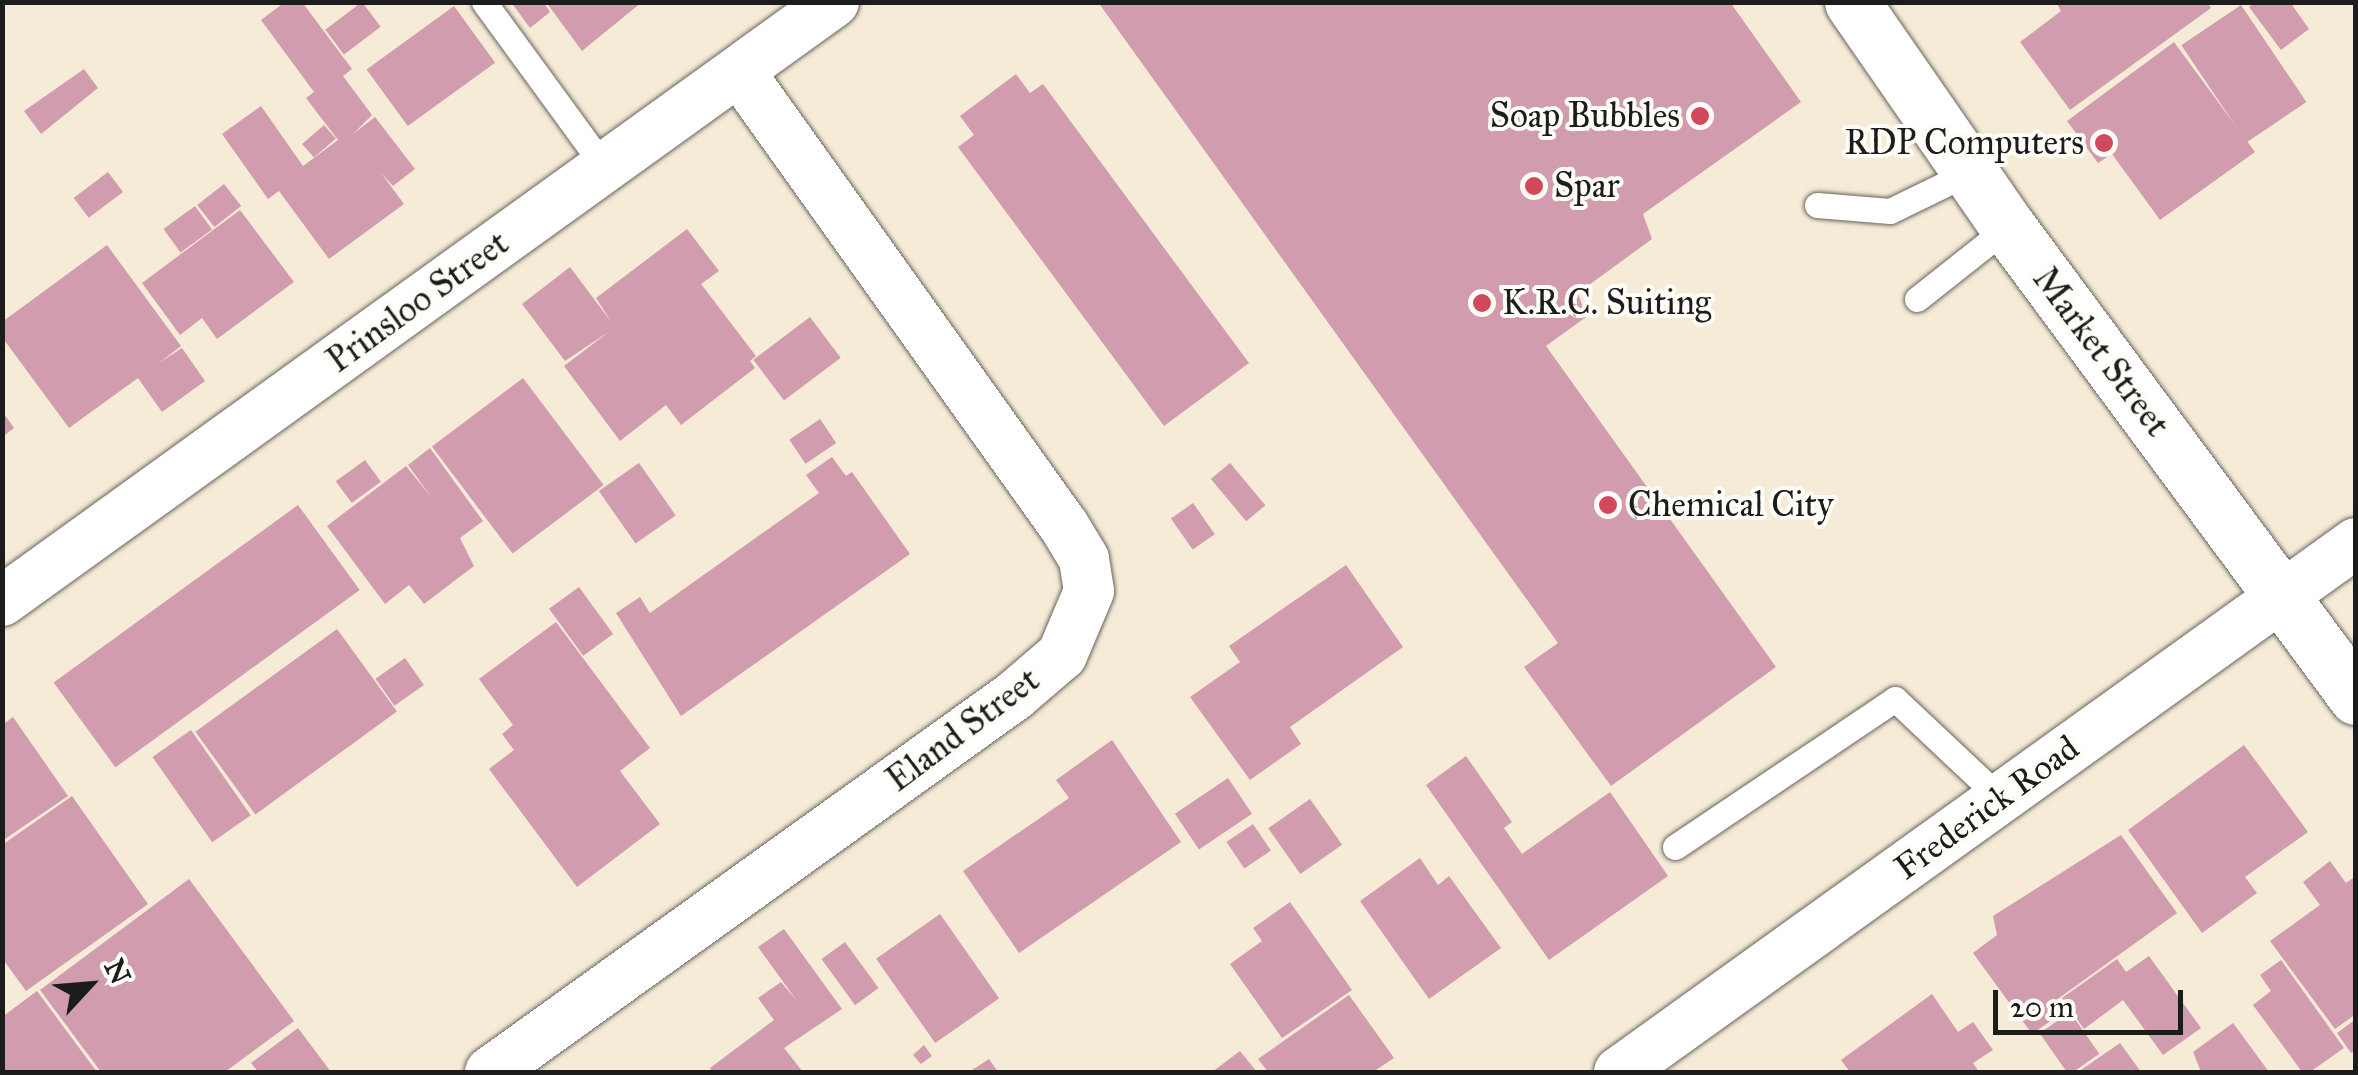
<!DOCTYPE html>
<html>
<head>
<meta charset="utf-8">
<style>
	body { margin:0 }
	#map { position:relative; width:2358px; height:1075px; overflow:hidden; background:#f6ebd7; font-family:"IM FELL Great Primer",serif }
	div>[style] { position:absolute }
	.building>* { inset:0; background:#d19cae; transform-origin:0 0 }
	.roads { filter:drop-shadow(0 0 2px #68645d) drop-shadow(0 0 2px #68645d) }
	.lane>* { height:25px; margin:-12.5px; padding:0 12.5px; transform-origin:12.5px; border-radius:12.5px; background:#fff }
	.street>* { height:50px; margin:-25px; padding:0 25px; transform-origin:25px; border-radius:25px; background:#fff }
	.secondary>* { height:55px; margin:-27.5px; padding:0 27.5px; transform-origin:27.5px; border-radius:27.5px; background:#fff }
	.dots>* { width:28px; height:28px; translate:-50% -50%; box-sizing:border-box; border:5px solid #fdfcf7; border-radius:50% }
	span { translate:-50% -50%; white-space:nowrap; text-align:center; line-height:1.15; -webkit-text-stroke:8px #fdfcf7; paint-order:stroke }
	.poi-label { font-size:35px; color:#1c1c1c }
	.right { translate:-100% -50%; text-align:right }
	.left { translate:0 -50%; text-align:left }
	.street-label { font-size:35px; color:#1c1c1c }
	.frame { position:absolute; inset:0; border:5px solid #1c1c1c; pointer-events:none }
	.north { position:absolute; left:40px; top:935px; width:100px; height:100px; -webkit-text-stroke:8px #fdfcf7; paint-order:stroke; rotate:64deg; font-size:28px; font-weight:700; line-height:40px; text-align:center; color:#1c1c1c }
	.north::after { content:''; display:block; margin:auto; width:35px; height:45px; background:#1c1c1c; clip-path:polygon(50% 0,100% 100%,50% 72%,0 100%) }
	.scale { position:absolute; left:1993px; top:990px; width:190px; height:45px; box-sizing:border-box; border:5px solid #1c1c1c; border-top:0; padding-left:12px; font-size:30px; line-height:35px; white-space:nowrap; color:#1c1c1c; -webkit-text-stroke:8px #fdfcf7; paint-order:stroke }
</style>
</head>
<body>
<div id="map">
	<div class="building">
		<i style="clip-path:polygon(285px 2px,302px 2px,352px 69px,343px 76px,372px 115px,353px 134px,375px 117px,415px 169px,393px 186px,381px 173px,404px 204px,329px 259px,279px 191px,268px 199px,222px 134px,261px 106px,303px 166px,338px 140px,306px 98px,314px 92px,261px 20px)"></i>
		<i style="left:362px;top:2px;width:31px;height:46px;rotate:53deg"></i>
		<i style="clip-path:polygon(511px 2px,543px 2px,550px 12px,530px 28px)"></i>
		<i style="clip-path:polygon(546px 2px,642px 2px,582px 51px)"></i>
		<i style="clip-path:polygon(1098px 2px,1730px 2px,1801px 102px,1643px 214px,1652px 239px,1578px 293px,1586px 317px,1546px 346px,1776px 667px,1611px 786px,1524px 667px,1558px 643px)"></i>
		<i style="clip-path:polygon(2056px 2px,2207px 2px,2211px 8px,2070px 110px,2020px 42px,2061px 11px)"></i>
		<i style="clip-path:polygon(2256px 2px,2290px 2px,2309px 29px,2281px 50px,2249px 7px)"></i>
		<i style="left:2241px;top:5px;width:117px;height:72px;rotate:56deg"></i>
		<i style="left:454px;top:6px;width:70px;height:108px;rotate:54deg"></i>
		<i style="clip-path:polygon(2174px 42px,2255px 152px,2160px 220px,2112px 154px,2098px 163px,2067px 121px)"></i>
		<i style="clip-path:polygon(84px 69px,98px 88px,41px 134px,24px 111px)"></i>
		<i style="clip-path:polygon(1016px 74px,1030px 93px,1043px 84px,1249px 363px,1164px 426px,958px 147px,974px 135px,960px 116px)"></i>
		<i style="left:324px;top:125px;width:18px;height:29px;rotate:49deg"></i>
		<i style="left:108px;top:172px;width:25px;height:43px;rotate:53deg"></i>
		<i style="left:224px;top:184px;width:28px;height:34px;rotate:52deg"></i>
		<i style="left:195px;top:206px;width:29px;height:39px;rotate:54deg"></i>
		<i style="clip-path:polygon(240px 210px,294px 282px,217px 339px,202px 318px,180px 335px,142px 283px)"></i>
		<i style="clip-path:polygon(687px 229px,719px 271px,701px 284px,756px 356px,750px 361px,755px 368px,681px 425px,666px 405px,620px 441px,564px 366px,610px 331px,565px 361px,522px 304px,570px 267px,612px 323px,596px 298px)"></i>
		<i style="clip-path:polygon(107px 245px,181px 346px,159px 363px,182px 348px,205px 381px,162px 412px,138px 378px,69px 428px,2px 337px,2px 322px)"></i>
		<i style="left:810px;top:317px;width:51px;height:71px;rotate:53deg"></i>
		<i style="left:523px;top:378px;width:134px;height:114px;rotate:53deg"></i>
		<i style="clip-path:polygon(2px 411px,14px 428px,2px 437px)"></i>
		<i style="left:820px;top:419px;width:29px;height:37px;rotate:56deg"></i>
		<i style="clip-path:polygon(430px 448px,483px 521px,460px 538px,474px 566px,424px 604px,409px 585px,385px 604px,327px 526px,406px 466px,432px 498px,408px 465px)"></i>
		<i style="clip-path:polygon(832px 457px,846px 476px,852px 472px,910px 554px,681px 716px,616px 613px,640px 597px,650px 613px,819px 493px,806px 475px)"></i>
		<i style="left:365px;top:460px;width:27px;height:36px;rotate:54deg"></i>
		<i style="left:639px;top:463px;width:64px;height:49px;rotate:55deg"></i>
		<i style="left:1230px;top:463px;width:55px;height:25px;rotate:50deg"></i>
		<i style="left:1193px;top:503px;width:38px;height:27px;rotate:55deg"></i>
		<i style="left:298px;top:505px;width:105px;height:302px;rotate:54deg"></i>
		<i style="clip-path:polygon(1346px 565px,1403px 647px,1290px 727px,1301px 744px,1250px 780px,1190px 697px,1240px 662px,1229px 646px)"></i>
		<i style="left:579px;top:587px;width:58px;height:37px;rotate:54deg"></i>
		<i style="clip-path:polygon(556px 622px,650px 748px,620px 771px,660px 824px,577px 887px,489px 769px,514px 750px,502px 734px,513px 725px,479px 679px)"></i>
		<i style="left:337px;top:629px;width:102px;height:175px;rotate:54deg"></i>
		<i style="left:405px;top:658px;width:33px;height:36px;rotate:55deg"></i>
		<i style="clip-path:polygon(13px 717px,68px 796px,2px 841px,2px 725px)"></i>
		<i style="left:191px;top:730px;width:104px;height:47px;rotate:55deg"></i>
		<i style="clip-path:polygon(1112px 740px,1181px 842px,1019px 953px,963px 871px,1069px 798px,1056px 780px)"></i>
		<i style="clip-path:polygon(2244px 745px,2308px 832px,2245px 877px,2257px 893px,2202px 933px,2128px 830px)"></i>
		<i style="clip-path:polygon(1466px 756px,1512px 822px,1504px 828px,1522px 854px,1610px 792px,1668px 876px,1549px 960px,1426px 785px)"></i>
		<i style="left:1228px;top:778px;width:43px;height:64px;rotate:56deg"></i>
		<i style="clip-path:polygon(72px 796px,148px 904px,26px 991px,2px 958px,2px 845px)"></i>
		<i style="left:1310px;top:799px;width:56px;height:51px;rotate:55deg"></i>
		<i style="left:1253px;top:824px;width:32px;height:32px;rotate:56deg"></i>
		<i style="clip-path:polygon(2121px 835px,2177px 913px,2048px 1006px,2059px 1000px,2066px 1010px,2032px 1034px,1973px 953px,1997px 935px,1993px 916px)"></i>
		<i style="clip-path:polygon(1420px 858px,1438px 885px,1449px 876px,1501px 948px,1429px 999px,1360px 901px)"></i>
		<i style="clip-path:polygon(2330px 861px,2346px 883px,2356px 876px,2356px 1014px,2335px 1029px,2270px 941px,2320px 905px,2303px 882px)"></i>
		<i style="clip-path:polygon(189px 879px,294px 1021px,225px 1072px,101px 1072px,40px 990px)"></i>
		<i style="clip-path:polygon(1290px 902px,1352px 990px,1282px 1038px,1230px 964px,1262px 941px,1253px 928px)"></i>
		<i style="left:940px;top:914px;width:103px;height:78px;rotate:55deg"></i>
		<i style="clip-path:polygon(784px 929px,842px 1009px,784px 1048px,803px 1072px,713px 1072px,710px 1068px,774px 1020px,758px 998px,781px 982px,797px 1001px,758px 947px)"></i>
		<i style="left:845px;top:942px;width:57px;height:29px;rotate:54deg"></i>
		<i style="clip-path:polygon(2149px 956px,2201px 1028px,2163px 1055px,2123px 1000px,2084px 1029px,2062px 998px,2117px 959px,2126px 972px)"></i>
		<i style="clip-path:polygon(2281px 960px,2344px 1048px,2310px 1072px,2302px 1072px,2253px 1005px,2271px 991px,2260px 975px)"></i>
		<i style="clip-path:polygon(37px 991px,97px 1072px,2px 1072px,2px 1017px)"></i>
		<i style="clip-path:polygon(1932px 994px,1958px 1032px,1973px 1022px,1993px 1050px,1973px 1063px,1979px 1072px,1850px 1072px,1841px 1060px)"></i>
		<i style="clip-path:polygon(1349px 995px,1394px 1058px,1373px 1072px,1268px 1072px,1258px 1059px)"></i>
		<i style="left:2070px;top:1012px;width:51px;height:37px;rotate:55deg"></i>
		<i style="clip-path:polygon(2356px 1019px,2356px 1050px,2351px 1053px,2337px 1033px)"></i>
		<i style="clip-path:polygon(2233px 1023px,2269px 1072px,2201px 1072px,2193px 1052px)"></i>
		<i style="clip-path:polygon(298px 1028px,331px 1072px,258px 1072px,251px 1063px)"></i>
		<i style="clip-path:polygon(2120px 1043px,2141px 1072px,2078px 1072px)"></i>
		<i style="clip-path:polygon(924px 1045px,932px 1056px,921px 1064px,913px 1055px)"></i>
		<i style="clip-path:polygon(1240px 1051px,1257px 1072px,1212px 1072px)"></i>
		<i style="clip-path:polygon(989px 1059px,998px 1072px,969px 1072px)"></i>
	</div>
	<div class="roads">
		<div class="lane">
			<i style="left:484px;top:2px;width:205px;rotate:53.9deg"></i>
			<i style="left:1817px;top:205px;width:73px;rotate:4.7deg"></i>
			<i style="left:1890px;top:211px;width:89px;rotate:-26deg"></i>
			<i style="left:1917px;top:299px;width:116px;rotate:-38.4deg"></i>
			<i style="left:1675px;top:847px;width:265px;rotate:-33.9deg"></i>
			<i style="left:1895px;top:699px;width:144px;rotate:43.3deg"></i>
		</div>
		<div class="street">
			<i style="left:2px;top:601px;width:1025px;rotate:-35.75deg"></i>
			<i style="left:490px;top:1072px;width:645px;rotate:-35.66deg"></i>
			<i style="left:1014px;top:696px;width:63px;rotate:-40.5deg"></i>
			<i style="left:1062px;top:655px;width:69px;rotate:-67.1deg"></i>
			<i style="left:1089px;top:591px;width:32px;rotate:-99deg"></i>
			<i style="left:1084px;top:559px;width:39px;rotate:-121deg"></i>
			<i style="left:1064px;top:526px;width:559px;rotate:-125.54deg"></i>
			<i style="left:1619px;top:1072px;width:907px;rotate:-35.67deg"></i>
		</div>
		<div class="secondary">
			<i style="left:1852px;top:2px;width:274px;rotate:55.3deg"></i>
			<i style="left:2008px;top:227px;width:585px;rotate:53.48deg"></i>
		</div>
	</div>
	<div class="dots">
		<i style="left:1700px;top:116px;background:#d1495b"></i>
		<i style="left:2104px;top:143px;background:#d1495b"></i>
		<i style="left:1534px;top:186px;background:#d1495b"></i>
		<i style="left:1482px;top:303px;background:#d1495b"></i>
		<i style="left:1608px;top:505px;background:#d1495b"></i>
	</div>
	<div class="poi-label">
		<span class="right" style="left:1680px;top:116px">Soap Bubbles</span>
		<span class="right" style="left:2084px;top:143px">RDP Computers</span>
		<span class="left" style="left:1554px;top:186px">Spar</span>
		<span class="left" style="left:1502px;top:303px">K.R.C. Suiting</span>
		<span class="left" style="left:1628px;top:505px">Chemical City</span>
	</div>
	<div class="street-label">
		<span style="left:418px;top:302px;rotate:-36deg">Prinsloo Street</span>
		<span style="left:2101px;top:352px;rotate:53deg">Market Street</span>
		<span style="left:963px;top:730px;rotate:-37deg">Eland Street</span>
		<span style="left:1987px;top:808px;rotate:-36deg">Frederick Road</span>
	</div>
	<div class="frame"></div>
	<div class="north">N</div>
	<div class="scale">20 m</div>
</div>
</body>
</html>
